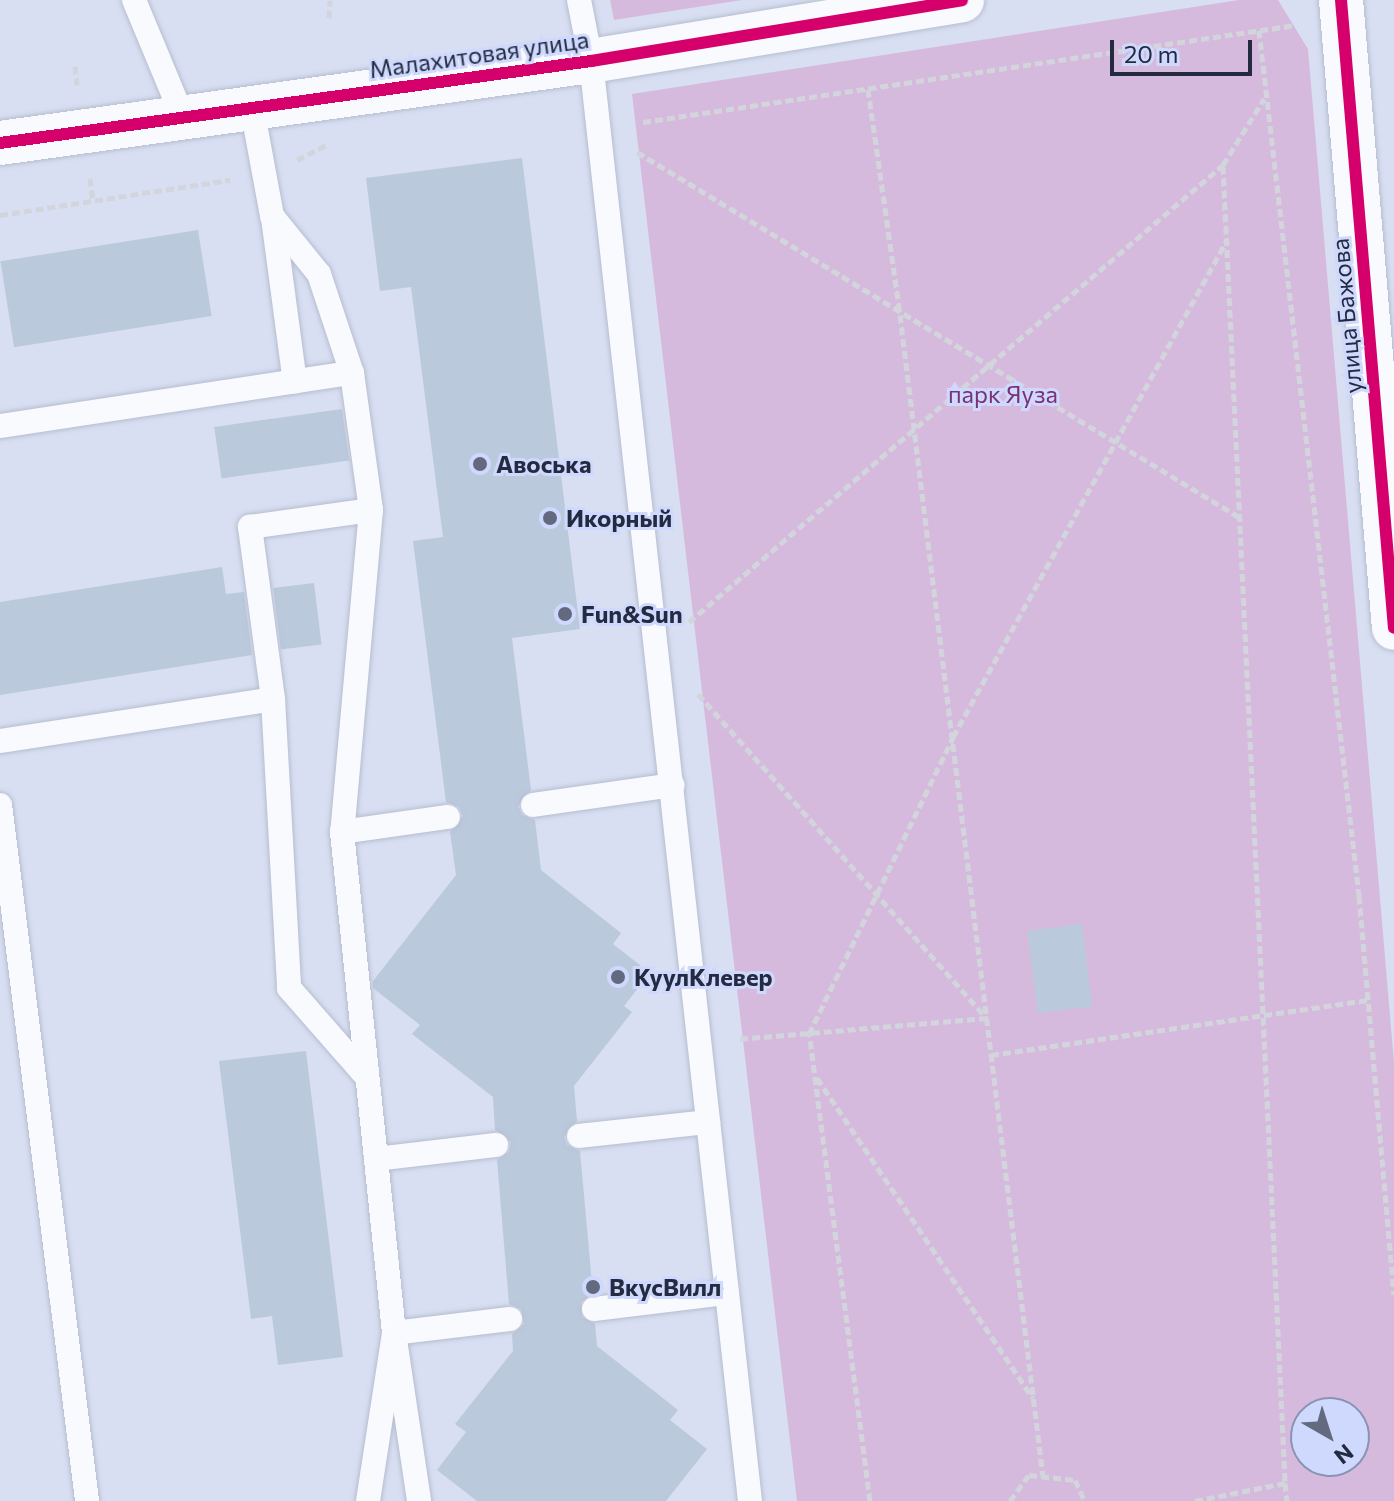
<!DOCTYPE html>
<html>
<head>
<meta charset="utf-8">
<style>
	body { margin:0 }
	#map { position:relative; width:1394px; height:1501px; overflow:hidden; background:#d8dff2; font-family:Commissioner,sans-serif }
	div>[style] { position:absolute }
	.green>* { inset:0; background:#d6badd }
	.building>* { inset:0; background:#bbc9dd; transform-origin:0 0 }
	.path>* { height:5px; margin-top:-2.5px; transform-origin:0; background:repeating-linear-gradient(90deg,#d2d5db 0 8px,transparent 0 12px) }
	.roads { filter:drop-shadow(0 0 2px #b6bdd0) drop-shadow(0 0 2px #b6bdd0) }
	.service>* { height:24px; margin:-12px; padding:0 12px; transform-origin:12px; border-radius:12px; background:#f9fafd }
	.tertiary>* { height:44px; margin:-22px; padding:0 22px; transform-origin:22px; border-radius:22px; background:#f9fafd }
	.cycleway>* { height:12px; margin:-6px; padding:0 6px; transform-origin:6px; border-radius:6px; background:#d6006c }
	.dots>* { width:22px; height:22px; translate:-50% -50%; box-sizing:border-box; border:4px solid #ced9fd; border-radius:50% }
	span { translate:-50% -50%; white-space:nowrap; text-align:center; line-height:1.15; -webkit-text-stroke:6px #ced9fd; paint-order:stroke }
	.street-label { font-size:24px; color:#242b41 }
	.park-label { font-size:24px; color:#7b3274 }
	.poi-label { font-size:24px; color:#242b41; font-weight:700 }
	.left { translate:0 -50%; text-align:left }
	.north { position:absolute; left:1290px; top:1397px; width:80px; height:80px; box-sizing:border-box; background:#ced9fd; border:2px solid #8a93b2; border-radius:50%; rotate:141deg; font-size:22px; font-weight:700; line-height:32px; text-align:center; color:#242b41 }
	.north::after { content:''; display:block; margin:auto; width:28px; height:36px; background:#636a7f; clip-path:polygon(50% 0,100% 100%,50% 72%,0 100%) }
	.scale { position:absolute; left:1110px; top:40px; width:142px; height:36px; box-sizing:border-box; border:4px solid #242b41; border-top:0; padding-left:10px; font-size:24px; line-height:28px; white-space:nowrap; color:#242b41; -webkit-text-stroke:6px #ced9fd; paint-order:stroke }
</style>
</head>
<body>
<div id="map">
	<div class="green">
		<i style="clip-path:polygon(610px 0,742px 0,614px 20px)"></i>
		<i style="clip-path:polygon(evenodd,1239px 0,1278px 0,1308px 49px,1394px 1063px,1394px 1501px,797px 1501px,632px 94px,1239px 0,1306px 1413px,1354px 1413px,1354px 1461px,1306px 1461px,1306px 1413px)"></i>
	</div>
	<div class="building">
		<i style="clip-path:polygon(522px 158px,580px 629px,512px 638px,531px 790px,518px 806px,522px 815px,535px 820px,541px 870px,621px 933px,613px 944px,650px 973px,624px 1006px,632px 1012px,574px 1086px,577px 1121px,564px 1137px,567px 1145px,580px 1151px,593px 1294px,581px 1302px,582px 1317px,595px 1324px,597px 1346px,678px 1410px,670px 1420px,707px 1449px,666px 1501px,477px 1501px,437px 1470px,466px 1432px,455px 1424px,513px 1351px,512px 1334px,524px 1324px,521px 1309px,509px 1304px,497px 1160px,509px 1152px,511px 1142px,495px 1130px,493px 1097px,412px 1034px,420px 1025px,373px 988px,373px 981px,456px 875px,450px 832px,463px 816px,459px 807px,446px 802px,413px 541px,443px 537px,411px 287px,380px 291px,366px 178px)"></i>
		<i style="left:198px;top:230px;width:87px;height:200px;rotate:81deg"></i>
		<i style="left:342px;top:409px;width:52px;height:129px;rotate:82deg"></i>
		<i style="clip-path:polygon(222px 567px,226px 594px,244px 592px,252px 655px,0 695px,0 602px)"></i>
		<i style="left:314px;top:583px;width:62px;height:41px;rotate:83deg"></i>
		<i style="left:1082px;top:924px;width:83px;height:55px;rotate:83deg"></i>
		<i style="clip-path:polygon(306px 1051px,343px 1357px,278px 1365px,272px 1316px,251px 1319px,219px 1061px)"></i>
	</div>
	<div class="path">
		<i style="left:329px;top:18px;width:18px;rotate:-87deg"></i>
		<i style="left:1259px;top:30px;width:872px;rotate:83.41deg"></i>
		<i style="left:1359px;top:896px;width:400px;rotate:85deg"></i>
		<i style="left:75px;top:66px;width:19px;rotate:84deg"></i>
		<i style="left:868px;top:89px;width:228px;rotate:81.9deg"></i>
		<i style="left:900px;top:315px;width:1170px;rotate:82.98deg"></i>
		<i style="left:643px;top:122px;width:660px;rotate:-8.45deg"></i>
		<i style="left:637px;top:152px;width:704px;rotate:31.23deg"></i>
		<i style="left:297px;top:160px;width:34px;rotate:-27deg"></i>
		<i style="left:1223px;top:166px;width:1318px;rotate:87.3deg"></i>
		<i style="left:90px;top:178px;width:23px;rotate:83deg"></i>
		<i style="left:0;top:215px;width:233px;rotate:-8.7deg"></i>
		<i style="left:689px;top:622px;width:703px;rotate:-40.56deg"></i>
		<i style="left:1223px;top:165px;width:78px;rotate:-58.2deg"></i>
		<i style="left:698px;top:694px;width:434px;rotate:48.3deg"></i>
		<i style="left:987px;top:1018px;width:251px;rotate:175.2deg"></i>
		<i style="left:991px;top:1055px;width:381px;rotate:-8.3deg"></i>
		<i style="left:817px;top:1078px;width:386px;rotate:56deg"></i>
		<i style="left:870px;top:1501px;width:471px;rotate:-97.4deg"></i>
		<i style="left:809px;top:1034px;width:330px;rotate:-64.1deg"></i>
		<i style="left:953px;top:737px;width:568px;rotate:-61.13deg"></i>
		<i style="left:1010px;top:1501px;width:32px;rotate:-54deg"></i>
		<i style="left:1029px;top:1475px;width:46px;rotate:6.2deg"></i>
		<i style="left:1075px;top:1480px;width:23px;rotate:65deg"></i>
		<i style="left:1195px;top:1501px;width:92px;rotate:-11.3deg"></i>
		<i style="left:1285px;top:1483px;width:18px;rotate:84deg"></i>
	</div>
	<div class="roads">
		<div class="service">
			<i style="left:134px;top:0;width:128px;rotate:67.4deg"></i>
			<i style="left:579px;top:0;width:62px;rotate:78.9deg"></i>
			<i style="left:591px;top:61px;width:1449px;rotate:83.7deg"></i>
			<i style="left:252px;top:108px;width:110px;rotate:79.5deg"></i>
			<i style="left:272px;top:216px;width:75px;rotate:51deg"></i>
			<i style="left:319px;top:274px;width:104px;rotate:71.6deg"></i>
			<i style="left:352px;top:373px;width:138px;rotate:82.1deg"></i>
			<i style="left:371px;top:510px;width:323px;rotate:95.1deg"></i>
			<i style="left:342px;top:832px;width:504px;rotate:84.07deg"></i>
			<i style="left:394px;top:1333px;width:170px;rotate:81.5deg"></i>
			<i style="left:273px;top:218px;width:165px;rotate:82.4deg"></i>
			<i style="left:0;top:426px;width:356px;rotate:-8.6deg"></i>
			<i style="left:273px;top:699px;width:289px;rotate:86.8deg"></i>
			<i style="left:289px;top:988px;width:117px;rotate:48.8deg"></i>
			<i style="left:0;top:741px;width:276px;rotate:-8.7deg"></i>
			<i style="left:273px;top:699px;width:174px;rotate:-97.6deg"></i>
			<i style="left:250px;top:527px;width:122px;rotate:-8deg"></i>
			<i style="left:0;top:805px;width:701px;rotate:82.87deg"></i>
			<i style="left:533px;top:805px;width:141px;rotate:-8.1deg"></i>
			<i style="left:342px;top:832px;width:107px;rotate:-8.1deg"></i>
			<i style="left:579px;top:1136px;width:130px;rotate:-6.2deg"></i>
			<i style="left:376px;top:1159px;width:121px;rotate:-6.7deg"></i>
			<i style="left:594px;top:1309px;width:134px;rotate:-6.9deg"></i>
			<i style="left:368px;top:1501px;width:170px;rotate:-81.2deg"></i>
			<i style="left:394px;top:1333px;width:117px;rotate:-6.9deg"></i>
		</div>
		<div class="tertiary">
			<i style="left:1341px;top:0;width:630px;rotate:85.18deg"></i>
			<i style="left:0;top:143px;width:597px;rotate:-7.9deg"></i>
			<i style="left:591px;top:61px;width:376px;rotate:-9.3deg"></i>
		</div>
	</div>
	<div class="cycleway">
		<i style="left:1341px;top:0;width:630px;rotate:85.18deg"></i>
		<i style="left:0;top:143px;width:597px;rotate:-7.9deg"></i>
		<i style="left:591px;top:61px;width:376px;rotate:-9.3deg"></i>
	</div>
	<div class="dots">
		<i style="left:480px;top:464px;background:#636a7f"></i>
		<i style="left:550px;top:518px;background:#636a7f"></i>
		<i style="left:565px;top:614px;background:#636a7f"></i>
		<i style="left:618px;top:977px;background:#636a7f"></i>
		<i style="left:593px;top:1287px;background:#636a7f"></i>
	</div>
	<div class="street-label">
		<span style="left:479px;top:54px;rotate:-8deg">Малахитовая улица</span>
		<span style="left:1346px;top:316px;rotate:-95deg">улица Бажова</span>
	</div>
	<div class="park-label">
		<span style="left:1003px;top:394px">парк Яуза</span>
	</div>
	<div class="poi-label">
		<span class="left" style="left:496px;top:464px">Авоська</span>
		<span class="left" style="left:566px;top:518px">Икорный</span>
		<span class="left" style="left:581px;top:614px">Fun&amp;Sun</span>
		<span class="left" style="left:634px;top:977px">КуулКлевер</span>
		<span class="left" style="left:609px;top:1287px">ВкусВилл</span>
	</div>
	<div class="north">N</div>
	<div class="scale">20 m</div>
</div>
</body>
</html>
